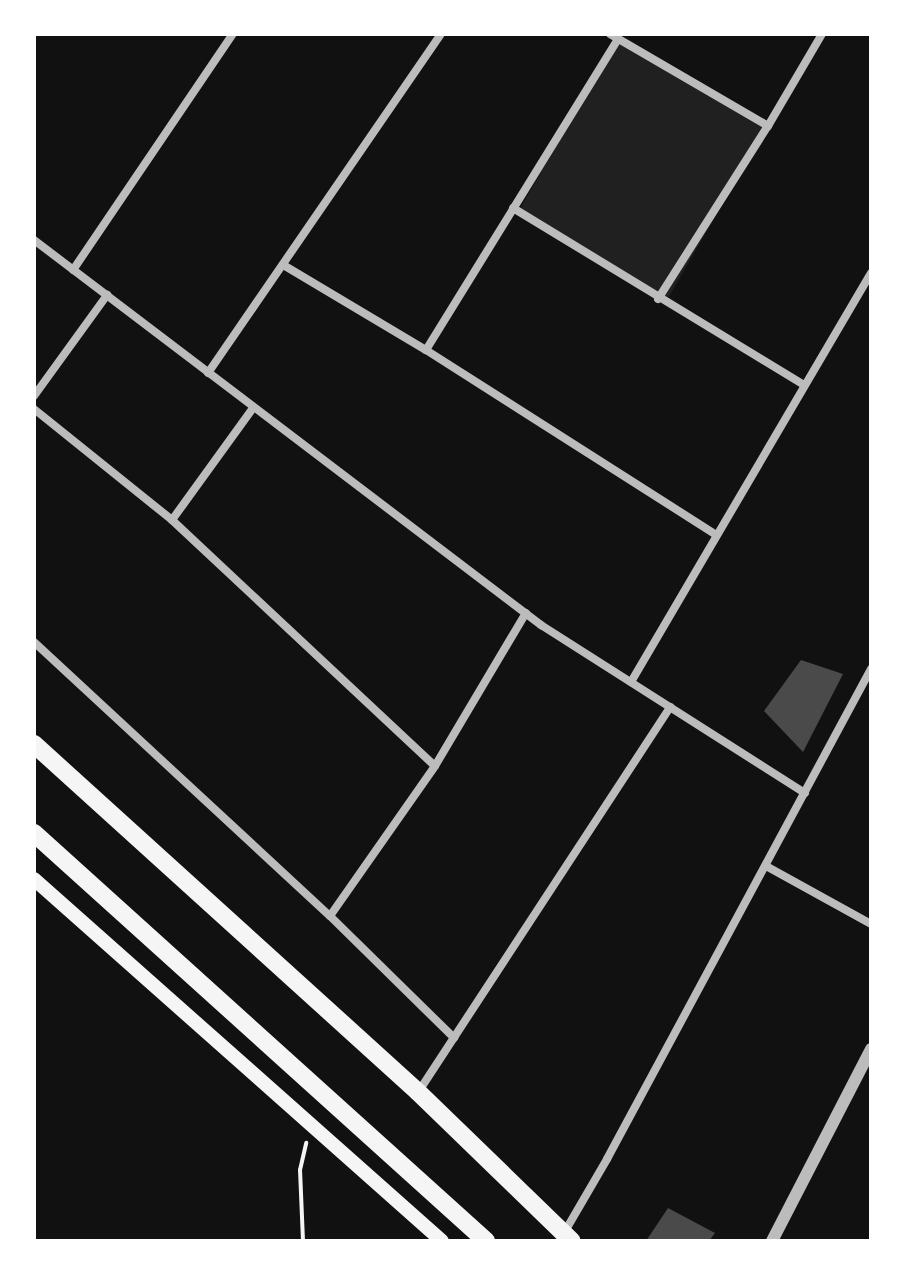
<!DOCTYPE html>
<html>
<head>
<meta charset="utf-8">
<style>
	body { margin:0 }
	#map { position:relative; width:905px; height:1275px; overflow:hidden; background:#111; font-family:"DM Sans",sans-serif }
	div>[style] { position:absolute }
	.green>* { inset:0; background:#202020; transform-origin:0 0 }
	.building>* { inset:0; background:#4a4a4a }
	.path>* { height:4px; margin:-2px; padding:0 2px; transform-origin:2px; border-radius:2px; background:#f5f5f5 }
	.minor>* { height:8px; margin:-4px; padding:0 4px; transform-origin:4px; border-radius:4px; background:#bcbcbc }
	.tertiary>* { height:12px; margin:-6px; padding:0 6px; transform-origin:6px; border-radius:6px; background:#bcbcbc }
	.secondary>* { height:14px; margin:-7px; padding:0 7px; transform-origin:7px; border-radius:7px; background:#f5f5f5 }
	.trunk>* { height:18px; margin:-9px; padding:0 9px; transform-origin:9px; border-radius:9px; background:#f5f5f5 }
	span { translate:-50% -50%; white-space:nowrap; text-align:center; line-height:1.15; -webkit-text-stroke:6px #fff; paint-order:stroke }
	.frame { position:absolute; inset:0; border:36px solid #fff; pointer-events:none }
</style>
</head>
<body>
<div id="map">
	<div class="green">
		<i style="left:618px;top:39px;width:173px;height:199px;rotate:30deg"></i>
	</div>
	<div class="building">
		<i style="clip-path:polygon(801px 660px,843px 674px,803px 752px,764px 711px)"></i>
		<i style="clip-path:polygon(668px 1208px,715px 1233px,709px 1241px,646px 1241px)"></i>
	</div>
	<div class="path">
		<i style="left:303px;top:1241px;width:71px;rotate:-92.4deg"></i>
		<i style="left:300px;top:1170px;width:28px;rotate:-77deg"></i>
	</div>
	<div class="minor">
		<i style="left:610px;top:34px;width:183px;rotate:30.2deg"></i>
		<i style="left:513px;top:208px;width:339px;rotate:31.3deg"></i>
		<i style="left:34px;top:240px;width:637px;rotate:37.21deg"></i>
		<i style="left:541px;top:625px;width:313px;rotate:32.5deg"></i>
		<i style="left:285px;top:266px;width:164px;rotate:30.8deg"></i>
		<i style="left:426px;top:350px;width:344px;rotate:32.5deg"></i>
		<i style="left:73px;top:270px;width:285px;rotate:-55.9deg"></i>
		<i style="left:658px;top:299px;width:205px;rotate:-57.6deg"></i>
		<i style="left:768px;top:126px;width:107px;rotate:-59.6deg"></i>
		<i style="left:426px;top:350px;width:365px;rotate:-58.3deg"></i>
		<i style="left:208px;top:373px;width:411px;rotate:-55.5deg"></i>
		<i style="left:34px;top:396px;width:125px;rotate:-54.1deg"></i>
		<i style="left:34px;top:409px;width:177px;rotate:38.8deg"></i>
		<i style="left:172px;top:520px;width:360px;rotate:43.1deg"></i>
		<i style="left:172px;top:520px;width:138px;rotate:-54.1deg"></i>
		<i style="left:34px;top:642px;width:403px;rotate:42.8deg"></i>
		<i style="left:330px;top:916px;width:174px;rotate:44.5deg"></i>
		<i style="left:631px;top:682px;width:474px;rotate:-59.6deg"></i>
		<i style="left:766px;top:866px;width:120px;rotate:28.9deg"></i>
		<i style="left:330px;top:916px;width:183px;rotate:-55deg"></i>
		<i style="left:435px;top:766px;width:178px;rotate:-59.3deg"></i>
		<i style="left:419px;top:1091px;width:459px;rotate:-56.8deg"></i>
		<i style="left:564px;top:1233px;width:86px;rotate:-59.8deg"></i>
		<i style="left:607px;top:1159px;width:557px;rotate:-61.69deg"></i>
	</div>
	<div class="tertiary">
		<i style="left:772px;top:1241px;width:216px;rotate:-62.7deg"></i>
	</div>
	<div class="secondary">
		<i style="left:34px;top:879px;width:545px;rotate:41.58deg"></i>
	</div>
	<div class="trunk">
		<i style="left:34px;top:744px;width:518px;rotate:42.18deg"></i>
		<i style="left:418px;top:1092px;width:214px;rotate:44.1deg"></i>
		<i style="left:34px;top:833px;width:609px;rotate:42.07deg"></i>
	</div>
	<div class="frame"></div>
</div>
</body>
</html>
